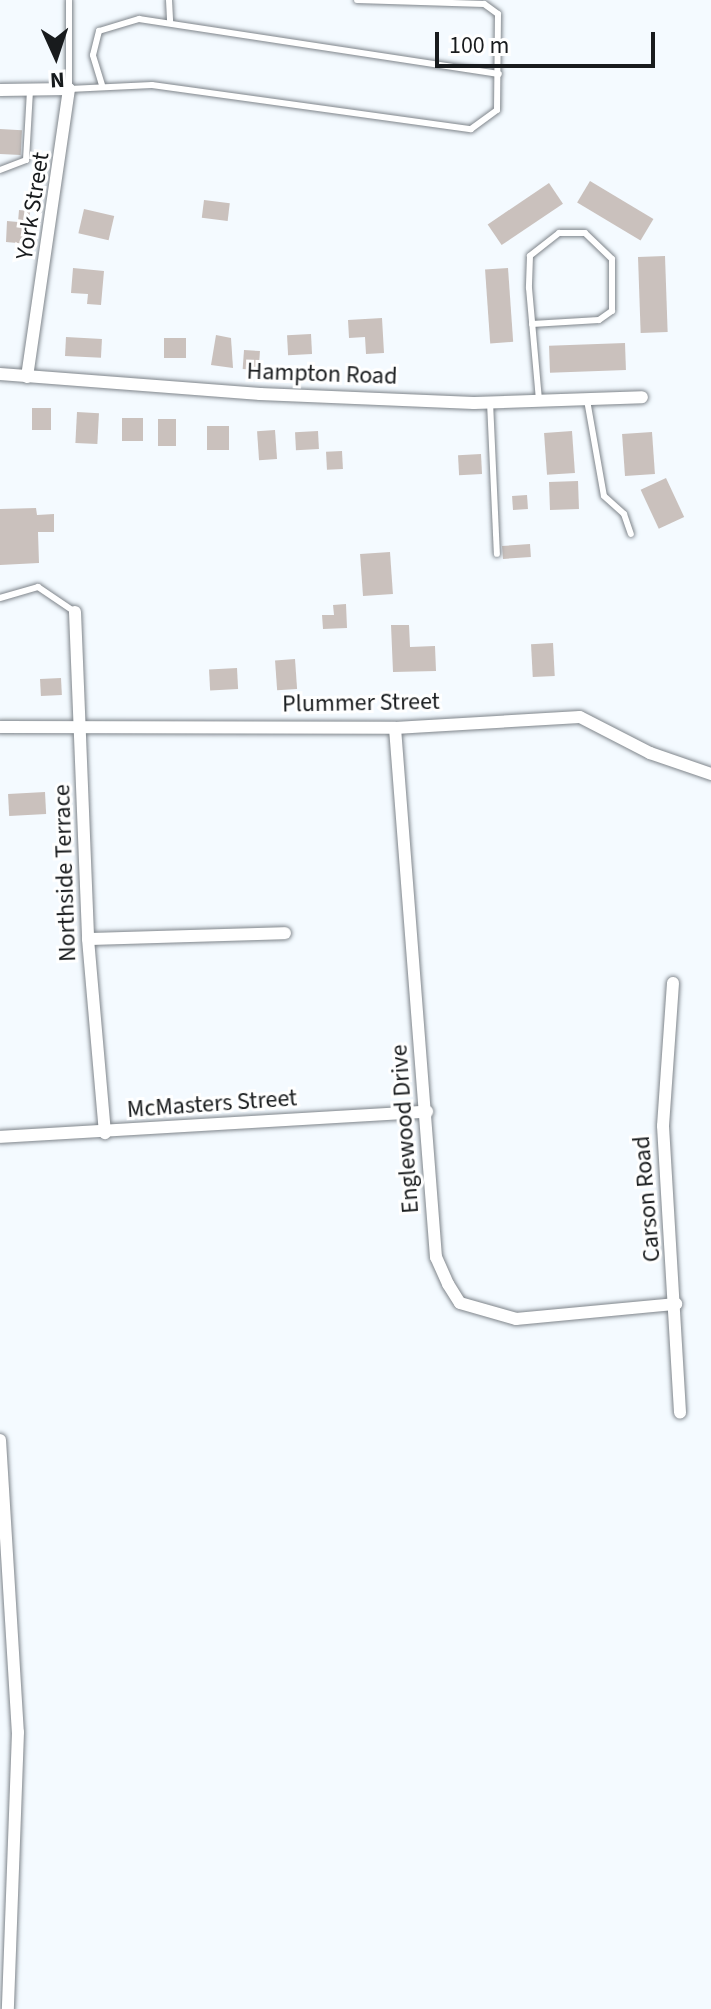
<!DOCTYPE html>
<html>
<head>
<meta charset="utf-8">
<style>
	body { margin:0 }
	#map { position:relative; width:711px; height:2009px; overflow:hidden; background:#f4faff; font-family:"Source Sans 3",sans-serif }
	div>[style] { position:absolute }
	.building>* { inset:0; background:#cac1bd; transform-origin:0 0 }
	.roads { filter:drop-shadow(0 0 2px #7f858b) drop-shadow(0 0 2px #7f858b) }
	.lane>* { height:6px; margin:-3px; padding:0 3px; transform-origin:3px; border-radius:3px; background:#fff }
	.street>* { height:12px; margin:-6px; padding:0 6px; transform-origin:6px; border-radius:6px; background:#fff }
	span { translate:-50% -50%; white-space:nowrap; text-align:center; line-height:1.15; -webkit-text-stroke:6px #fff; paint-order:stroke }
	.street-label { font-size:24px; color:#181b1d }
	.north { position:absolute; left:16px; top:16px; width:80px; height:80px; -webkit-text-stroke:6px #fff; paint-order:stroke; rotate:177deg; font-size:22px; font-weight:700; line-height:32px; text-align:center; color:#181b1d }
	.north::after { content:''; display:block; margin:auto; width:28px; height:36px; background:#181b1d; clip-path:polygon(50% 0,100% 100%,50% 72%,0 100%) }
	.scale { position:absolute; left:435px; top:32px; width:220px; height:36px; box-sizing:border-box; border:4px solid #181b1d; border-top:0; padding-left:10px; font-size:24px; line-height:28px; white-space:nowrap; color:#181b1d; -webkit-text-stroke:6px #fff; paint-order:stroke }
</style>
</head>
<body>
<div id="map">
	<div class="building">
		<i style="left:0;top:129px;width:22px;height:25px;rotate:3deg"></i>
		<i style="left:590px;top:181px;width:74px;height:25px;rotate:31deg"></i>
		<i style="left:549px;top:183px;width:25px;height:74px;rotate:56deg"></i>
		<i style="left:204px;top:200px;width:26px;height:18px;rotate:7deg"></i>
		<i style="left:84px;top:209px;width:31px;height:25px;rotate:13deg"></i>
		<i style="clip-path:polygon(19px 210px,30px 211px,28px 244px,6px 242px,7px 221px,18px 222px)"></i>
		<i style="left:665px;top:256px;width:76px;height:27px;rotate:88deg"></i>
		<i style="clip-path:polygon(73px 268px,104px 271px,101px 305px,87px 304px,88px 294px,71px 293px)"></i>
		<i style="left:508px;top:268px;width:74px;height:23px;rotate:86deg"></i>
		<i style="clip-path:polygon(382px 318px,384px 353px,366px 354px,365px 337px,349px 338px,348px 320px)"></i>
		<i style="left:311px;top:334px;width:20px;height:24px;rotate:87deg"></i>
		<i style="clip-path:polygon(216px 335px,231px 338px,233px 368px,211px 365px)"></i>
		<i style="left:66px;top:337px;width:36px;height:19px;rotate:3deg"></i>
		<i style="left:164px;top:338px;width:22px;height:20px"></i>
		<i style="left:625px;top:343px;width:27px;height:76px;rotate:88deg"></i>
		<i style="left:244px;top:350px;width:16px;height:19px;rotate:4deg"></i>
		<i style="left:32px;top:408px;width:19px;height:22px"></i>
		<i style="left:77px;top:412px;width:22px;height:31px;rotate:3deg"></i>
		<i style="left:122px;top:418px;width:21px;height:23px"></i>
		<i style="left:158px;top:419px;width:18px;height:27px"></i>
		<i style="left:207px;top:426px;width:22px;height:24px"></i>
		<i style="left:275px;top:430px;width:29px;height:18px;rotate:86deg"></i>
		<i style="left:318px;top:431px;width:18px;height:23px;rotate:87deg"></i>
		<i style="left:572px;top:431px;width:42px;height:28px;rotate:86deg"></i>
		<i style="left:652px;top:432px;width:42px;height:30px;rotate:86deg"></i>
		<i style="left:342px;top:451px;width:18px;height:16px;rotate:87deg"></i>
		<i style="left:481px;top:454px;width:20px;height:23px;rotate:87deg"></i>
		<i style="left:666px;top:478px;width:43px;height:28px;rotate:65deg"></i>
		<i style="left:578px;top:481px;width:28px;height:29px;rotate:88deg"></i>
		<i style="left:527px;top:495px;width:14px;height:15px;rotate:86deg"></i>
		<i style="clip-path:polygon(36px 508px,37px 515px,54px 514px,54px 532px,38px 532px,39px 563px,0 565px,0 509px)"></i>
		<i style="left:530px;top:544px;width:13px;height:28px;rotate:86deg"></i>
		<i style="left:390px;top:552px;width:42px;height:30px;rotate:86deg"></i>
		<i style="clip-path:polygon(346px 604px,347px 628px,323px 629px,322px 615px,334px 615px,333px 605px)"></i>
		<i style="clip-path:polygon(391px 625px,409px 625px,410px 647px,435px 646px,436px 671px,393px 672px)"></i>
		<i style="left:553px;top:643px;width:33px;height:22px;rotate:87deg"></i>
		<i style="left:295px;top:659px;width:30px;height:20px;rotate:86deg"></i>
		<i style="left:237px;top:668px;width:21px;height:28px;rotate:87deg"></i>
		<i style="left:61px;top:678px;width:17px;height:21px;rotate:87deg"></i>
		<i style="left:45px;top:792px;width:22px;height:37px;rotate:87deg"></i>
	</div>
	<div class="roads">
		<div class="lane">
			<i style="left:69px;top:0;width:89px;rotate:90deg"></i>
			<i style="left:69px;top:89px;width:83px;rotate:-2.8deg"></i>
			<i style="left:152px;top:85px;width:322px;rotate:7.9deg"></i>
			<i style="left:471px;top:129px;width:32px;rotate:-36deg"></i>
			<i style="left:497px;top:110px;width:96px;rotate:-89.4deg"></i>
			<i style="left:498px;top:14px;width:17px;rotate:-144deg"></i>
			<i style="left:484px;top:4px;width:127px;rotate:-178.2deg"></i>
			<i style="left:169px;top:0;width:21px;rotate:87deg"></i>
			<i style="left:102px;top:85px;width:31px;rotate:-107deg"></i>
			<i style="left:93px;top:55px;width:25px;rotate:-76deg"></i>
			<i style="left:99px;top:31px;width:42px;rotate:-16.7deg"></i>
			<i style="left:139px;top:19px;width:364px;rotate:8.7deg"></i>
			<i style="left:0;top:170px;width:28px;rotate:-21deg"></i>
			<i style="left:26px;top:160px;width:70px;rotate:-86.7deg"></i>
			<i style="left:532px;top:324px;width:67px;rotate:-3.4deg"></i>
			<i style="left:599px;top:320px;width:16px;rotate:-35deg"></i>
			<i style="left:612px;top:311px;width:52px;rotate:-90deg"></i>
			<i style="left:612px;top:259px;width:37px;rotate:-136deg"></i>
			<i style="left:585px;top:233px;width:26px;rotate:180deg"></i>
			<i style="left:559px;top:233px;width:37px;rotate:142deg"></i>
			<i style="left:530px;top:256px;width:32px;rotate:92deg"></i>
			<i style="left:529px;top:288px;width:113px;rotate:84.9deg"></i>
			<i style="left:587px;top:400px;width:97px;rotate:80deg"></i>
			<i style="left:604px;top:496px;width:27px;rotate:42deg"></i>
			<i style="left:624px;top:514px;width:21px;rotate:71deg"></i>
			<i style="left:490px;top:402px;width:152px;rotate:87.4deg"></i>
			<i style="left:0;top:598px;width:40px;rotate:-16deg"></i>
			<i style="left:38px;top:587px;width:45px;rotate:34deg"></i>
		</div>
		<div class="street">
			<i style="left:0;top:90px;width:69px;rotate:-0.8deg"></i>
			<i style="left:69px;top:89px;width:291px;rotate:98.3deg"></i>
			<i style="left:0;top:374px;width:261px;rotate:4.4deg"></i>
			<i style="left:260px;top:394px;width:214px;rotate:2.4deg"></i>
			<i style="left:474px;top:403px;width:168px;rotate:-2deg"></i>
			<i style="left:75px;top:612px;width:327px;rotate:87.7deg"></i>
			<i style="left:88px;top:939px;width:195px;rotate:85deg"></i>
			<i style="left:0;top:727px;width:395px;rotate:0.1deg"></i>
			<i style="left:395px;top:728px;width:185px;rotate:-3.4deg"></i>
			<i style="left:580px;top:717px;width:79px;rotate:27.2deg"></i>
			<i style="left:650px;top:753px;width:65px;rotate:19deg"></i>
			<i style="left:395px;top:728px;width:531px;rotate:85.57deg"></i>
			<i style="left:436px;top:1257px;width:30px;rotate:66deg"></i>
			<i style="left:448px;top:1284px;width:22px;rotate:58deg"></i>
			<i style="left:460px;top:1303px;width:58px;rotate:15.9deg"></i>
			<i style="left:516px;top:1319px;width:161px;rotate:-5.4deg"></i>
			<i style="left:88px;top:939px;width:197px;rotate:-1.7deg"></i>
			<i style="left:673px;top:983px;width:143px;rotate:94deg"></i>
			<i style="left:663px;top:1126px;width:287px;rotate:86.6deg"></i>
			<i style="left:0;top:1137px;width:428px;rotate:-3.4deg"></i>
			<i style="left:0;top:1440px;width:293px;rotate:86.5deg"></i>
			<i style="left:18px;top:1732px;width:277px;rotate:92.1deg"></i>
		</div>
	</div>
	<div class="street-label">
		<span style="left:33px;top:206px;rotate:-81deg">York Street</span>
		<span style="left:322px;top:374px;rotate:2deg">Hampton Road</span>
		<span style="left:361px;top:703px;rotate:-1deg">Plummer Street</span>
		<span style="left:65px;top:873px;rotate:-92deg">Northside Terrace</span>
		<span style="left:212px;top:1104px;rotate:-4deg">McMasters Street</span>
		<span style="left:405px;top:1129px;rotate:-94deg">Englewood Drive</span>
		<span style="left:647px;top:1199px;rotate:-95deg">Carson Road</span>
	</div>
	<div class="north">N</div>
	<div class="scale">100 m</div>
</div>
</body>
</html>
